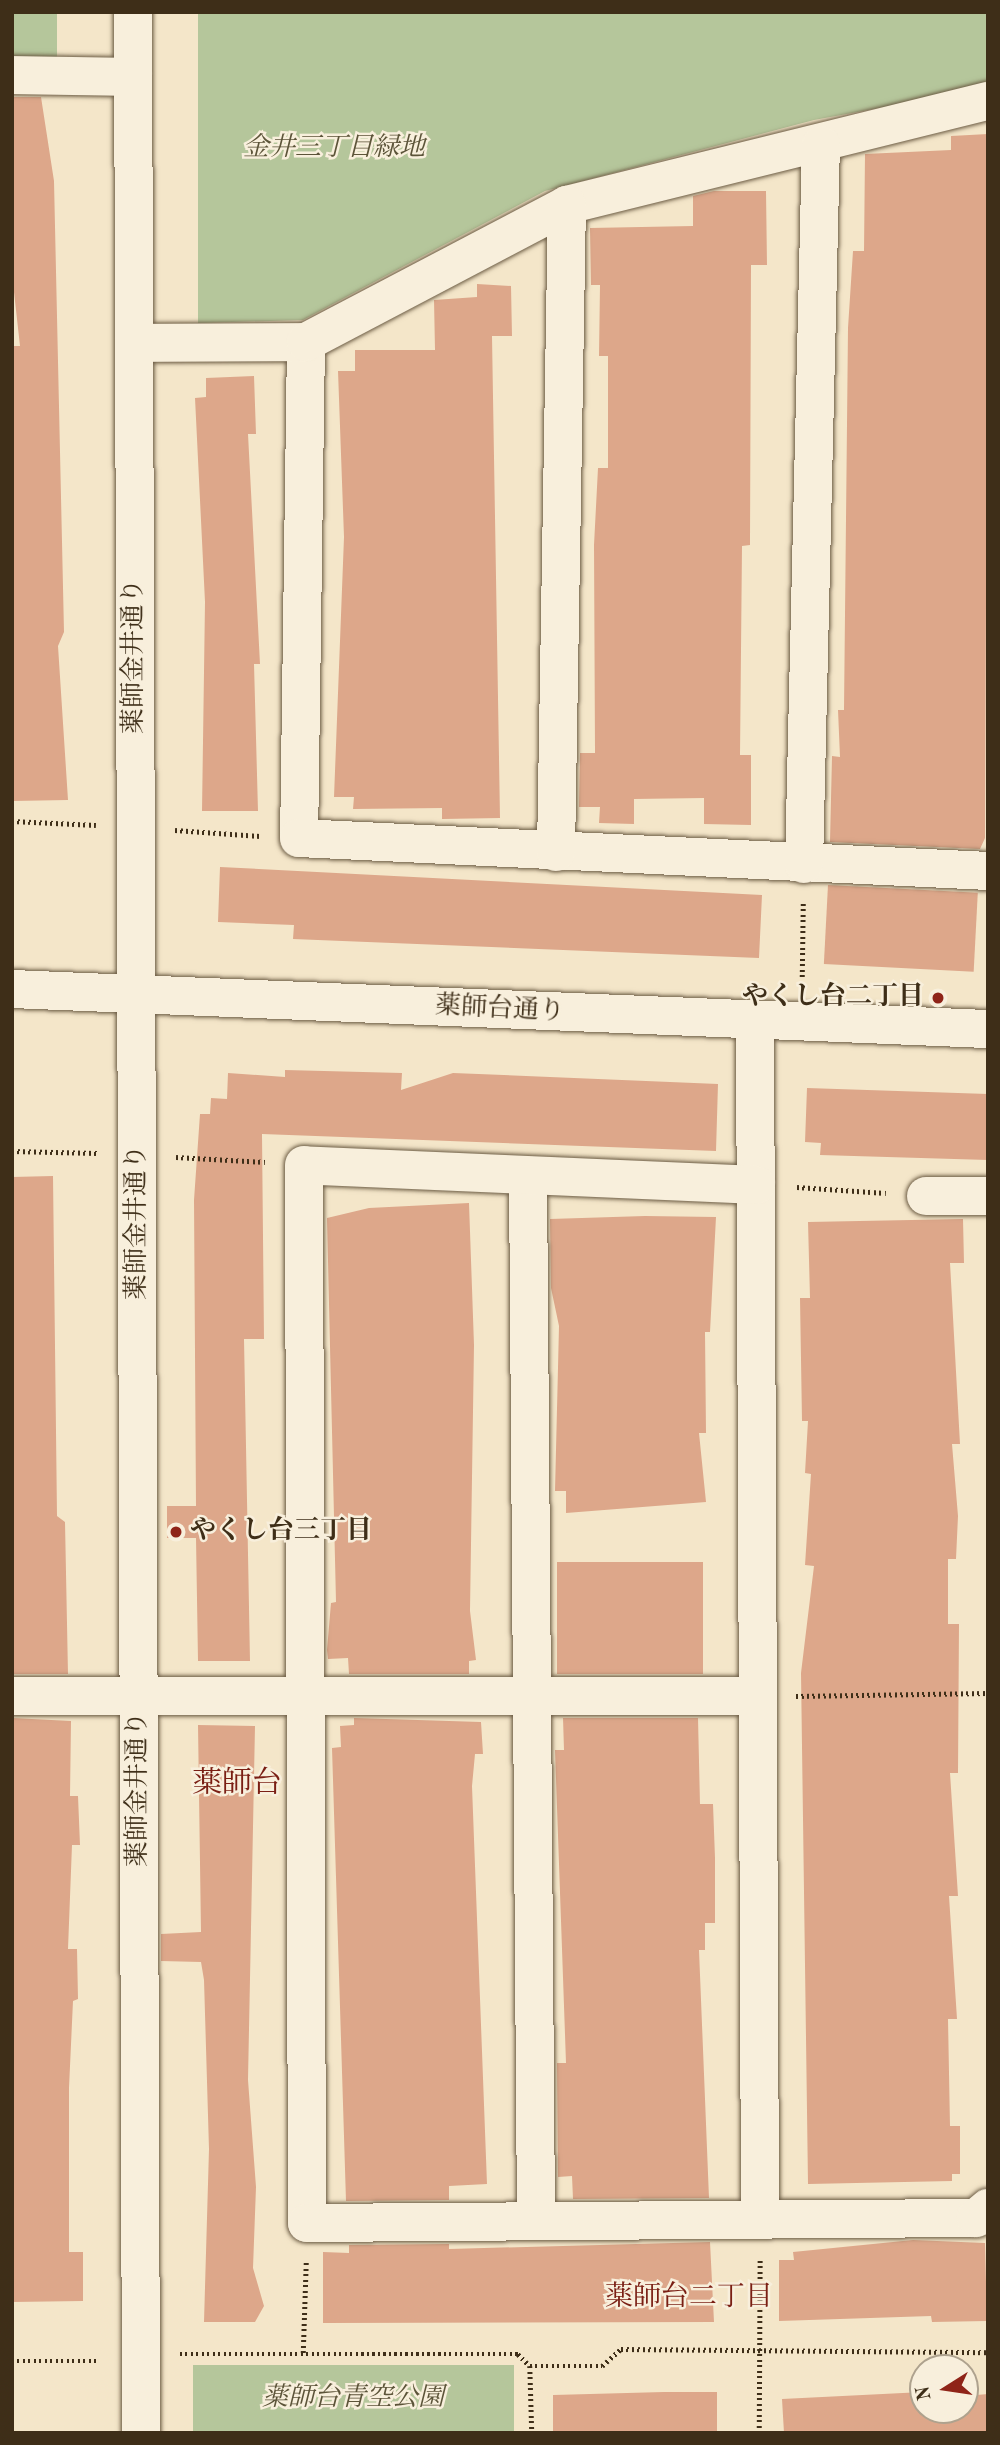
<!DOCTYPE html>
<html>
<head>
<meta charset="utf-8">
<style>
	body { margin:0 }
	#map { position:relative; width:1000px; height:2445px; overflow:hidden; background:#f4e6c9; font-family:"Old Standard TT","Noto Serif JP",serif }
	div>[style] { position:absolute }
	.green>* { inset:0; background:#b5c69b; transform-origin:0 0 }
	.building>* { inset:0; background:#dda78a; transform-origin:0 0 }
	.path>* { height:4.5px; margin-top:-2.25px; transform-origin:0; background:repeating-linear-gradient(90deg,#3e2e18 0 2px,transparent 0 5.5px) }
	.roads { filter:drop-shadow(0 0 2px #6c5c44) drop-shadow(0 0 2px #6c5c44) }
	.minor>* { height:38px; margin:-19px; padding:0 19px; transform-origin:19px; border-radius:19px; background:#f8efdc }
	.tertiary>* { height:38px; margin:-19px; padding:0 19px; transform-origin:19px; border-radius:19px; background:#f8efdc }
	.dots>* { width:19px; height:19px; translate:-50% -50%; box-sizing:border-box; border:4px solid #f8efdc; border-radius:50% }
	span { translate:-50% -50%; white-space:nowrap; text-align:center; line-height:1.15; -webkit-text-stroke:5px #f8efdc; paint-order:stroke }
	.park-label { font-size:26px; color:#5c5439; font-style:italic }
	.street-label { font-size:26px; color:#3e2e18 }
	.poi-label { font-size:26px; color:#3e2e18; font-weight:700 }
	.right { translate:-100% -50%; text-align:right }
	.left { translate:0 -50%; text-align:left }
	.neighbourhood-label { font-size:28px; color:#7a1f14 }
	.quarter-label { font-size:30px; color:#7a1f14 }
	.frame { position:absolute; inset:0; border:14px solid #3e2e18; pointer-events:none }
	.north { position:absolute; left:909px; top:2354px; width:70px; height:70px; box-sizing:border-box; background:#f8efdc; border:2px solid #aea28e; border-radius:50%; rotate:258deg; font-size:19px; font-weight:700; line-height:28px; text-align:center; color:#3e2e18 }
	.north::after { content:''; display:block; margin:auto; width:24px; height:32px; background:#8f2418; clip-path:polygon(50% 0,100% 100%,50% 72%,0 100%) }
</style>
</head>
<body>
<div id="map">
	<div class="green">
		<i style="left:12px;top:12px;width:45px;height:52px"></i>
		<i style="clip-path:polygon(198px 12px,988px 12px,988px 88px,814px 120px,545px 191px,303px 320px,198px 323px)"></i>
		<i style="left:193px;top:2365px;width:321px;height:68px"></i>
	</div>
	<div class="building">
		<i style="clip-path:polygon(12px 97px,41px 97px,54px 181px,64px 632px,58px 646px,68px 800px,12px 801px,12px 346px,20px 346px,12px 274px)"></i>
		<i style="clip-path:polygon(988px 134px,985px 838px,980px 849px,830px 842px,832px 756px,840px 757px,838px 710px,844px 710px,848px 328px,853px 251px,864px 251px,865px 154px,951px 150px,951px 136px)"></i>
		<i style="clip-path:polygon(714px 191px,766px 191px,767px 265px,751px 265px,750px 545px,742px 546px,740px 755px,751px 755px,751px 825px,704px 824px,704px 798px,634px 799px,634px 824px,599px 823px,600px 807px,579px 807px,580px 753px,595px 753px,594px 545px,598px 468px,608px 468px,608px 356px,599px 356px,600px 285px,591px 285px,590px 228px,693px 226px,693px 196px)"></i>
		<i style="clip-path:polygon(477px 284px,511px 286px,512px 336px,492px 336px,500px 818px,442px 819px,442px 808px,353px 809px,354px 797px,334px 797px,344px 537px,338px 371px,355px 371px,355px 350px,435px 350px,434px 300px,477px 297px)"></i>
		<i style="clip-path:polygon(254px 376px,256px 434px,248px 434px,260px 664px,254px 664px,258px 811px,202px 811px,205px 602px,195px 398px,206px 397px,206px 378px)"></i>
		<i style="clip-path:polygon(220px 867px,762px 895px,759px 958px,293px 939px,294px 925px,218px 922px)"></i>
		<i style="left:828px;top:885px;width:150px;height:79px;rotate:3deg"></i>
		<i style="clip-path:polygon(285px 1070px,402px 1073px,401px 1090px,453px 1073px,718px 1084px,716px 1151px,262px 1134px,264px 1339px,244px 1339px,250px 1661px,198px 1661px,196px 1538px,167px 1538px,167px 1506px,196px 1506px,194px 1200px,200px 1114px,210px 1114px,211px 1098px,227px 1099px,228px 1073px,285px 1077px)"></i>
		<i style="clip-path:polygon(807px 1088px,988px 1094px,988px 1160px,820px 1155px,821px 1143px,805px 1142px)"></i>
		<i style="clip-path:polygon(53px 1176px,57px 1516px,65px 1522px,68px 1674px,13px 1674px,12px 1177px)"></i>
		<i style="clip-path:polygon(469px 1203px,474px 1345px,470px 1611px,476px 1660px,469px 1661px,469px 1674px,349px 1674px,348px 1658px,328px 1659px,327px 1650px,331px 1603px,336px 1602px,327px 1218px,369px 1208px)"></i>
		<i style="clip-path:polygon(645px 1216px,716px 1217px,710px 1332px,705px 1332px,706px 1433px,699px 1433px,706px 1502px,566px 1513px,566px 1491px,555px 1491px,559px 1326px,551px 1288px,550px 1219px)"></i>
		<i style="clip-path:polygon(963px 1219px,964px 1263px,950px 1263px,960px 1444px,952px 1444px,958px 1516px,956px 1559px,948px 1559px,948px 1624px,959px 1624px,958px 1773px,950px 1773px,958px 1896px,949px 1896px,957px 2019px,948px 2019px,950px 2126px,960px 2126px,960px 2174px,952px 2174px,952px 2181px,808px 2184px,801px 1673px,814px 1566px,805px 1565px,811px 1474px,805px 1473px,808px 1421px,802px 1421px,800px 1298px,810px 1298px,808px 1222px)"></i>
		<i style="left:557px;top:1562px;width:146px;height:112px"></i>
		<i style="clip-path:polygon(12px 1718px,71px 1721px,70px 1796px,78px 1796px,80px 1845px,72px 1845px,68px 1949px,77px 1949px,78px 1999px,73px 2001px,69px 2088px,69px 2252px,83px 2252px,83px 2301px,12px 2302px)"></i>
		<i style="clip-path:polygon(354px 1718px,481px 1722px,483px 1754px,475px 1754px,472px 1786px,487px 2184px,449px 2186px,449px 2200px,346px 2201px,332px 1748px,341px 1747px,340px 1726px,354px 1725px)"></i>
		<i style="clip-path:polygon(563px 1718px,698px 1718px,700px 1804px,713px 1804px,715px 1858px,715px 1923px,705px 1923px,705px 1950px,699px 1950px,709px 2198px,573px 2199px,572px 2176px,558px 2177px,557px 2063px,566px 2063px,555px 1750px,564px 1750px)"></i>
		<i style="clip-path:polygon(198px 1725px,255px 1726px,248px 2080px,256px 2187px,253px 2268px,264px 2306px,255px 2322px,204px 2322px,209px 2149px,204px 1980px,201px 1962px,161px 1961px,161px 1934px,201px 1932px)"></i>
		<i style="clip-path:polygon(913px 2240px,985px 2243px,987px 2321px,932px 2322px,931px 2316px,779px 2321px,779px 2260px,794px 2260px,793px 2252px)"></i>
		<i style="clip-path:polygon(710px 2242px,714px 2322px,323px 2323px,323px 2252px,349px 2253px,349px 2245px,449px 2244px,449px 2249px)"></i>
		<i style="clip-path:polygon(664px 2392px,717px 2392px,717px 2433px,553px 2433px,553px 2395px)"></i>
		<i style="clip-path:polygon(923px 2392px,923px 2410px,965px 2410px,965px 2396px,988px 2394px,988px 2433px,784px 2433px,782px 2399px)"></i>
	</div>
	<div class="path">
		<i style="left:12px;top:821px;width:84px;rotate:2.7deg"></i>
		<i style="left:175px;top:830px;width:85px;rotate:4deg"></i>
		<i style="left:802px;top:977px;width:74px;rotate:-89.2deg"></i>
		<i style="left:12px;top:1151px;width:85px;rotate:1.3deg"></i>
		<i style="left:176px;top:1157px;width:89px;rotate:3.2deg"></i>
		<i style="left:797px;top:1187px;width:89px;rotate:3.9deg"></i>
		<i style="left:796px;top:1696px;width:192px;rotate:-0.9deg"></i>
		<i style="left:303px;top:2353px;width:91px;rotate:-88.1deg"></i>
		<i style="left:180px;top:2354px;width:338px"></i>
		<i style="left:518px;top:2354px;width:17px;rotate:45deg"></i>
		<i style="left:530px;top:2366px;width:72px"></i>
		<i style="left:602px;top:2366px;width:25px;rotate:-42deg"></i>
		<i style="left:621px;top:2349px;width:367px;rotate:0.5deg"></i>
		<i style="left:12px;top:2361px;width:87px"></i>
		<i style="left:530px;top:2366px;width:67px;rotate:88.3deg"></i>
		<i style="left:759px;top:2433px;width:174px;rotate:-89.7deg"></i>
	</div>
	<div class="roads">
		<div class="minor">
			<i style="left:12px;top:75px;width:121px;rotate:0.9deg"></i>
			<i style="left:306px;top:342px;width:496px;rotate:90.8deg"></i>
			<i style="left:299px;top:838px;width:690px;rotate:2.74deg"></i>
			<i style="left:134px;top:343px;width:172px;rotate:-0.3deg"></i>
			<i style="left:306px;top:342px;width:295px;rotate:-27.7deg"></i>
			<i style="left:567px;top:205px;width:434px;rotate:-13.9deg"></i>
			<i style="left:556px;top:852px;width:647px;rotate:-89.03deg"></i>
			<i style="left:804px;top:864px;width:719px;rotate:-88.65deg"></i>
			<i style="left:755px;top:1022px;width:1198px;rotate:89.76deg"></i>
			<i style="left:528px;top:1176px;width:1045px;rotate:89.56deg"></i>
			<i style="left:756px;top:1185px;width:452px;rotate:-177.5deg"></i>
			<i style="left:304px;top:1165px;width:1058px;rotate:89.84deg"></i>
			<i style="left:307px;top:2223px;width:669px;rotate:-0.43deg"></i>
			<i style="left:976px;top:2218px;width:16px;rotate:-40deg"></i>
			<i style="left:926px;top:1196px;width:62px"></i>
			<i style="left:12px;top:1696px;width:746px"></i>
		</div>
		<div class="tertiary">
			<i style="left:133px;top:12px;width:2421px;rotate:89.81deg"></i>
			<i style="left:12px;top:989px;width:977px;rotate:2.35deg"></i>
		</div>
	</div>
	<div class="dots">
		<i style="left:938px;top:998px;background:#8f2418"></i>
		<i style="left:176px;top:1532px;background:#8f2418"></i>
	</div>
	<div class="park-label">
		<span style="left:334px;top:149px">金井三丁目緑地</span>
		<span style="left:353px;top:2399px">薬師台青空公園</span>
	</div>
	<div class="street-label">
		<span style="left:135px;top:656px;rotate:-90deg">薬師金井通り</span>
		<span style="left:500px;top:1010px;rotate:3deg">薬師台通り</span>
		<span style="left:138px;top:1222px;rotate:-90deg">薬師金井通り</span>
		<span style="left:139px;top:1789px;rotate:-90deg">薬師金井通り</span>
	</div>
	<div class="poi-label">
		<span class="right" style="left:924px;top:998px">やくし台二丁目</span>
		<span class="left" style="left:190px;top:1532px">やくし台三丁目</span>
	</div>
	<div class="neighbourhood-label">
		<span style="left:689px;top:2298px">薬師台二丁目</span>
	</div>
	<div class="quarter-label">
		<span style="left:237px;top:1784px">薬師台</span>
	</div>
	<div class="frame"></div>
	<div class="north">N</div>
</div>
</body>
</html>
